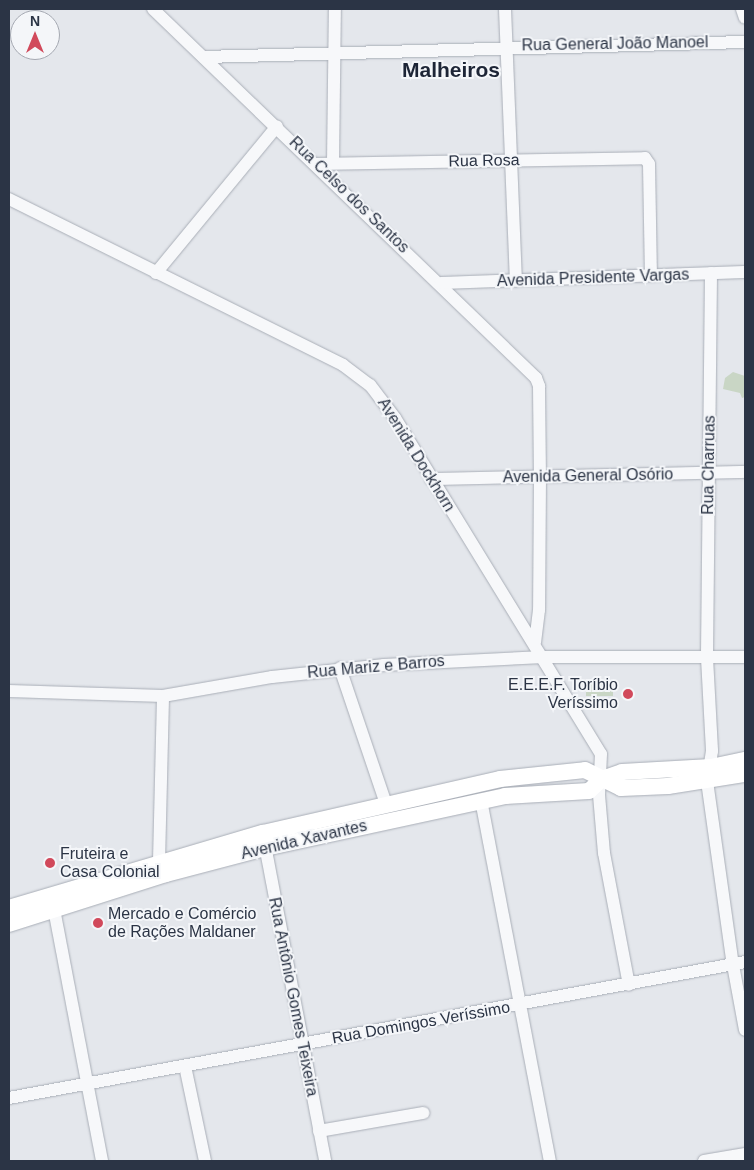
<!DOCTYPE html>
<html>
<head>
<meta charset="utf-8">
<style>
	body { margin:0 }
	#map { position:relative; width:754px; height:1170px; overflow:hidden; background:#e4e7ec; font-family:Helvetica,sans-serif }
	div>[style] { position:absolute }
	.green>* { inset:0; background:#c9d6c5; transform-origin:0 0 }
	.roads { filter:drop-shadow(0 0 1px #a9aeb7) drop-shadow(0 0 1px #a9aeb7) }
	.minor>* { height:12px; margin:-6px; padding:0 6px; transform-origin:6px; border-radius:6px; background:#f7f8fa }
	.major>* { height:16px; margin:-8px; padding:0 8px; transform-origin:8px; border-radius:8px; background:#fff }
	.dots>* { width:14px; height:14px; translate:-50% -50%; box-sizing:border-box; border:2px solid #f4f6f9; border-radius:50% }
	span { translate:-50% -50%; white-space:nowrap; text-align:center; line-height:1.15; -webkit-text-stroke:4px #f4f6f9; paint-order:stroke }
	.street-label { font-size:16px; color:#2b3445 }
	.poi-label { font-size:16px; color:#2b3445 }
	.right { translate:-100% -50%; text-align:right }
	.left { translate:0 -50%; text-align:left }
	.district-label { font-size:21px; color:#1d2536; font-weight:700 }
	.frame { position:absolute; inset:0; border:10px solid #2b3445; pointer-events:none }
	.north { position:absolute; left:10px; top:10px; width:50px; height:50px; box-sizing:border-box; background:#f4f6f9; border:1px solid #a4a8b1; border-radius:50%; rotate:0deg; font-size:14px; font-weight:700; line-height:20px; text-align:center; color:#2b3445 }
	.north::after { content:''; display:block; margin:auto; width:18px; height:22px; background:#d1495b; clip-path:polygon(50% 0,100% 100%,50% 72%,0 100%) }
</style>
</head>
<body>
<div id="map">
	<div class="green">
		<i style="clip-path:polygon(733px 372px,745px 376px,745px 397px,742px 398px,740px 393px,723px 389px,725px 378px)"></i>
		<i style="left:613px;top:682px;width:14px;height:27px;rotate:90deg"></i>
	</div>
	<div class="roads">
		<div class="minor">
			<i style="left:153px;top:9px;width:532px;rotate:43.93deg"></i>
			<i style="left:536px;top:378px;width:9px;rotate:69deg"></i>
			<i style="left:539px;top:386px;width:91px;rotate:89.4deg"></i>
			<i style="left:540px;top:477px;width:133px;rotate:90.4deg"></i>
			<i style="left:539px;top:610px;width:32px;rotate:97deg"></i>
			<i style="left:505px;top:9px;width:272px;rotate:87.7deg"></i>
			<i style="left:742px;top:9px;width:9px;rotate:72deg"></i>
			<i style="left:204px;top:57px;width:541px;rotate:-1.59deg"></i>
			<i style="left:333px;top:163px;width:154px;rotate:-89.3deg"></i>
			<i style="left:316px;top:164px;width:329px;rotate:-1deg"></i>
			<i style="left:645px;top:158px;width:7px;rotate:56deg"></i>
			<i style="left:649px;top:164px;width:111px;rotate:89deg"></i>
			<i style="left:9px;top:199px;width:373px;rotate:26.4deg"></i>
			<i style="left:343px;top:365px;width:34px;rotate:37deg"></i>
			<i style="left:370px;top:385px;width:41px;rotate:52.9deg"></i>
			<i style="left:395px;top:418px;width:394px;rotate:58.5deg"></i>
			<i style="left:601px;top:754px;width:41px;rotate:92.8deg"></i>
			<i style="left:599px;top:795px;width:58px;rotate:85.1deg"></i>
			<i style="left:604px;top:853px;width:134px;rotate:79.3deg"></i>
			<i style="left:156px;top:273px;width:190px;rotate:-50.5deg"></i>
			<i style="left:711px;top:273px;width:385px;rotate:90.6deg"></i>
			<i style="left:707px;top:658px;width:93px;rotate:86.9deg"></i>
			<i style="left:712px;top:751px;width:30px;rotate:99deg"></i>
			<i style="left:707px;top:781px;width:186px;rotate:82deg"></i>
			<i style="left:733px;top:965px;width:66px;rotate:79.5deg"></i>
			<i style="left:441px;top:283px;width:304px;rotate:-2.1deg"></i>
			<i style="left:431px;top:479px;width:314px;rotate:-1.3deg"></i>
			<i style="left:340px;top:668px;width:144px;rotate:71.3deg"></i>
			<i style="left:9px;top:691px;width:154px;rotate:1.9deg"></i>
			<i style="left:163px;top:696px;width:111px;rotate:-9.9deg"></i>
			<i style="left:272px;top:677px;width:113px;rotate:-6.1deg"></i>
			<i style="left:384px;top:665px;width:160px;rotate:-2.9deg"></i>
			<i style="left:544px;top:657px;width:201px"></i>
			<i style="left:481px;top:800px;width:368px;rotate:79.2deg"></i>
			<i style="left:264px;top:840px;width:327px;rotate:79.2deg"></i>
			<i style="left:159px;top:861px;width:165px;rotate:-88.6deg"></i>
			<i style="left:54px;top:909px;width:257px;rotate:79.2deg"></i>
			<i style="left:185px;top:1066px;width:97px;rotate:78.1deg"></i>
			<i style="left:9px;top:1098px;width:748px;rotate:-10.47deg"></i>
			<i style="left:319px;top:1131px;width:106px;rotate:-9.8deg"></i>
			<i style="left:704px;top:1161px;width:42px;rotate:-9.7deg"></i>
		</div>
		<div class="major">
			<i style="left:9px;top:908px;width:265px;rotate:-16.5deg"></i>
			<i style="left:263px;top:833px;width:243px;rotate:-12.8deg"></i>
			<i style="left:500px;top:779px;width:85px;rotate:-6deg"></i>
			<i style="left:585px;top:770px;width:40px;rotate:26.6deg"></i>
			<i style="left:621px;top:788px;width:47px;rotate:-2.4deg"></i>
			<i style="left:668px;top:786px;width:78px;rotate:-8.9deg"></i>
			<i style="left:9px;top:924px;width:165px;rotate:-17.7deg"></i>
			<i style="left:166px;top:874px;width:102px;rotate:-14.7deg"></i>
			<i style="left:265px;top:848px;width:246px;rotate:-12.2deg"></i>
			<i style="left:505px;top:796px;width:84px;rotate:-3.4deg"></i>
			<i style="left:589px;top:791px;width:18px;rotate:-43deg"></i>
			<i style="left:602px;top:779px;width:21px;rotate:-19deg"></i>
			<i style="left:622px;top:772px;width:89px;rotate:-3.2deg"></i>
			<i style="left:711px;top:767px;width:35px;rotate:-12deg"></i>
		</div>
	</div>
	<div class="dots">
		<i style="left:628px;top:694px;background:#d1495b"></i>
		<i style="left:50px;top:863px;background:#d1495b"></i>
		<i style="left:98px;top:923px;background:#d1495b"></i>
	</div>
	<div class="street-label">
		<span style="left:615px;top:44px;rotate:-1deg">Rua General João Manoel</span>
		<span style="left:484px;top:161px;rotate:-1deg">Rua Rosa</span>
		<span style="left:349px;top:195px;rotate:44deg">Rua Celso dos Santos</span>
		<span style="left:593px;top:278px;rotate:-2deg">Avenida Presidente Vargas</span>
		<span style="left:416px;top:455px;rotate:58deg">Avenida Dockhorn</span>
		<span style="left:709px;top:465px;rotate:-89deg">Rua Charruas</span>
		<span style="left:588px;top:476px;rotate:-1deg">Avenida General Osório</span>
		<span style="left:376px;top:667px;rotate:-5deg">Rua Mariz e Barros</span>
		<span style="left:304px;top:840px;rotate:-13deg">Avenida Xavantes</span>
		<span style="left:293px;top:997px;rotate:79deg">Rua Antônio Gomes Teixeira</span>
		<span style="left:421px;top:1023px;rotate:-10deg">Rua Domingos Veríssimo</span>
	</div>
	<div class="poi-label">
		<span class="right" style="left:618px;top:694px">E.E.E.F. Toríbio<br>Veríssimo</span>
		<span class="left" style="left:60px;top:863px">Fruteira e<br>Casa Colonial</span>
		<span class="left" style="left:108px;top:923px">Mercado e Comércio<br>de Rações Maldaner</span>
	</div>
	<div class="district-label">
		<span style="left:451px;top:70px">Malheiros</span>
	</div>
	<div class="frame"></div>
	<div class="north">N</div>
</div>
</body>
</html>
